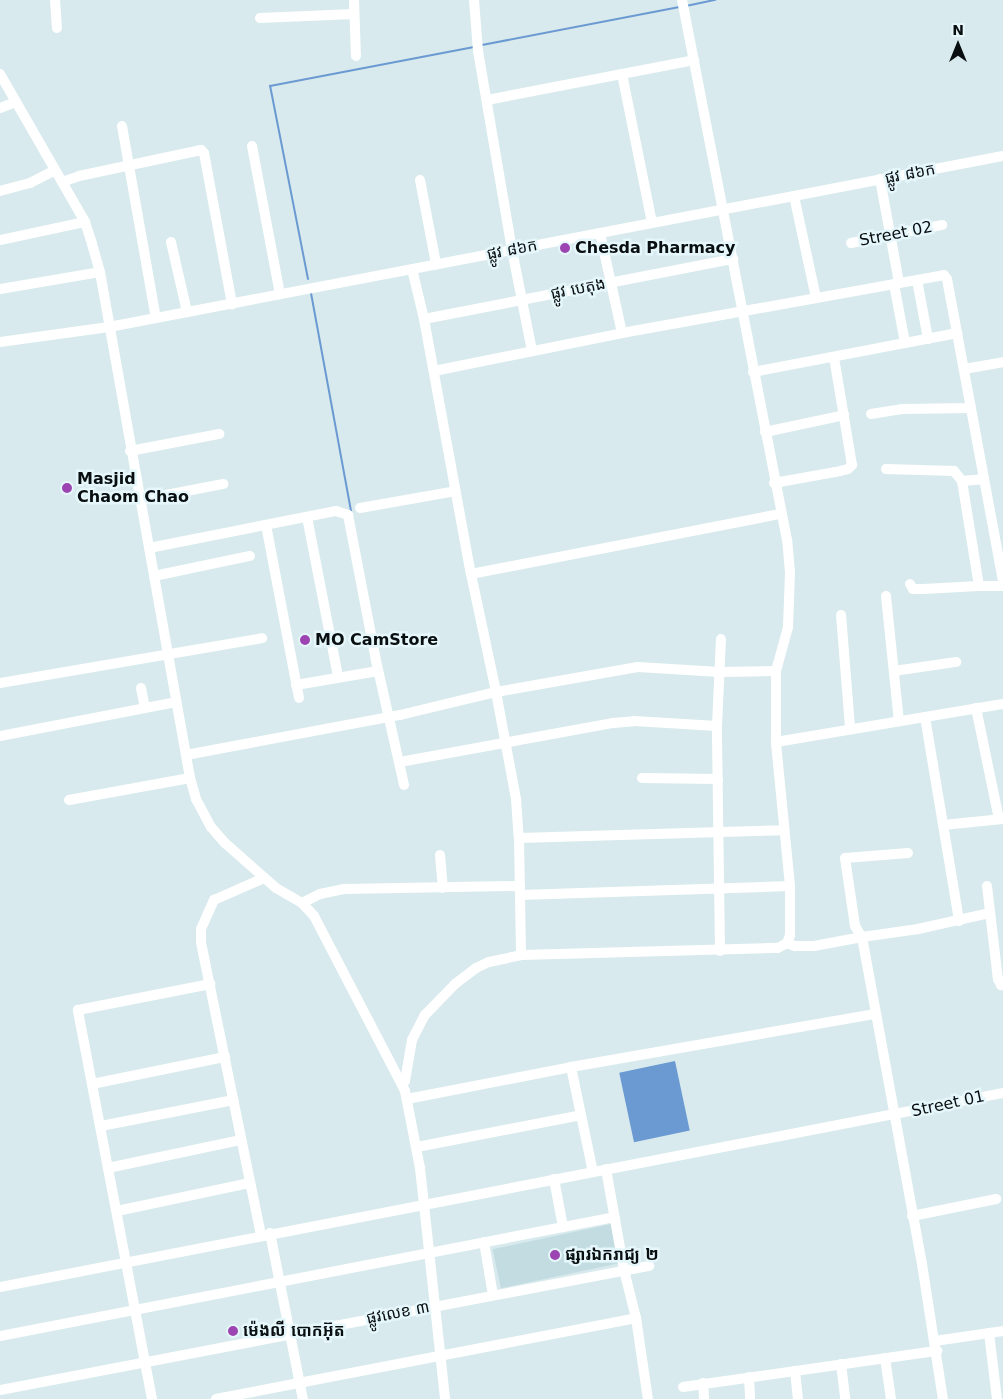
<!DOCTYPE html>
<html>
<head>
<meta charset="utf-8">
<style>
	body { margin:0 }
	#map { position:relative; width:1003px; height:1399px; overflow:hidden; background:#d8eaed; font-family:"DejaVu Sans","Noto Sans Khmer",sans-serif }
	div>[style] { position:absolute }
	.built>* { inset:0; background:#c2dce1; transform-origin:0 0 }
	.water>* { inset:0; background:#6b9ad2; transform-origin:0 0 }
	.stream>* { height:2px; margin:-1px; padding:0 1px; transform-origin:1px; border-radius:1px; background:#6b9ad2 }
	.minor>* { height:10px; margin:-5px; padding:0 5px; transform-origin:5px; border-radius:5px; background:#fff }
	.dots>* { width:14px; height:14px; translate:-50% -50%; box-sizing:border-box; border:2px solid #e5f7fb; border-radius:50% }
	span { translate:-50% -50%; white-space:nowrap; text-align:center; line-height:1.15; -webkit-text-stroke:5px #e5f7fb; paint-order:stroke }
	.street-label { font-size:16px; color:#090f11 }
	.poi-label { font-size:16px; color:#090f11; font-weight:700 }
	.left { translate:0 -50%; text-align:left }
	.north { position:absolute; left:933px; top:20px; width:50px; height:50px; -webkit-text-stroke:4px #e5f7fb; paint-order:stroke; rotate:0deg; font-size:14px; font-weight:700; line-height:20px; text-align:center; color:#090f11 }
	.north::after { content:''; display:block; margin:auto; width:18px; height:22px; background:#090f11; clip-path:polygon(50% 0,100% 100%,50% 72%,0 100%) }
</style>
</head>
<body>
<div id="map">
	<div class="built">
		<i style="left:611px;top:1224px;width:40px;height:121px;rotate:78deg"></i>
	</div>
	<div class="water">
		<i style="left:675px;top:1061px;width:71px;height:57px;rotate:78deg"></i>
	</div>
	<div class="stream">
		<i style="left:686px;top:6px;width:30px;rotate:-12deg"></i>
		<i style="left:482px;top:45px;width:201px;rotate:-10.9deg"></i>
		<i style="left:308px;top:279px;width:197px;rotate:-101.1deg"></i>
		<i style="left:270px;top:86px;width:209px;rotate:-10.8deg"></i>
		<i style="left:311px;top:293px;width:223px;rotate:79.6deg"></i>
	</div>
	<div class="minor">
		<i style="left:55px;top:0;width:28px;rotate:86deg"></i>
		<i style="left:354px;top:0;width:56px;rotate:88deg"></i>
		<i style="left:474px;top:0;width:51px;rotate:85.5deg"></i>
		<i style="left:478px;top:51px;width:202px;rotate:80.3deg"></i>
		<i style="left:512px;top:250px;width:103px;rotate:78.8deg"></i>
		<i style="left:260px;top:18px;width:94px;rotate:-2.4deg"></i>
		<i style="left:0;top:74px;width:171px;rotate:60.1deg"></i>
		<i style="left:85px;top:222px;width:23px;rotate:72deg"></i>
		<i style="left:92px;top:244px;width:29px;rotate:74deg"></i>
		<i style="left:100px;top:272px;width:514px;rotate:79.91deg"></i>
		<i style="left:190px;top:778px;width:22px;rotate:74deg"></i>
		<i style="left:196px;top:799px;width:32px;rotate:62deg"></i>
		<i style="left:211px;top:827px;width:21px;rotate:49deg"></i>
		<i style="left:225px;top:843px;width:68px;rotate:41.4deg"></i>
		<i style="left:276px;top:888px;width:30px;rotate:30deg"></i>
		<i style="left:302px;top:903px;width:18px;rotate:47deg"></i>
		<i style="left:314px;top:916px;width:197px;rotate:62.5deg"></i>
		<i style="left:405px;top:1091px;width:78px;rotate:79deg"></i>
		<i style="left:420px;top:1168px;width:232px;rotate:83.8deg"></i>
		<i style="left:622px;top:74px;width:152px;rotate:78.6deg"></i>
		<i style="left:487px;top:100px;width:211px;rotate:-10.9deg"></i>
		<i style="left:0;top:108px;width:17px;rotate:-21deg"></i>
		<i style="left:122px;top:126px;width:195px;rotate:80deg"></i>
		<i style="left:252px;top:146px;width:151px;rotate:79.3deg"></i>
		<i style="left:880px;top:179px;width:106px;rotate:79.6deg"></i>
		<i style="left:420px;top:180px;width:86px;rotate:79.2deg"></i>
		<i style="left:62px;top:182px;width:18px;rotate:-19deg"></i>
		<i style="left:79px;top:176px;width:125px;rotate:-12deg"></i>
		<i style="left:201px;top:150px;width:4px;rotate:45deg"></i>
		<i style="left:204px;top:153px;width:154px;rotate:79.5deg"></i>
		<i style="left:0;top:191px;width:31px;rotate:-15deg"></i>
		<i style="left:30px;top:183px;width:28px;rotate:-27deg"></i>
		<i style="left:794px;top:196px;width:104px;rotate:77.8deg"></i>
		<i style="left:600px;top:233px;width:102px;rotate:77.6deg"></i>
		<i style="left:0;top:240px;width:87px;rotate:-12deg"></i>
		<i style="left:171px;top:242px;width:72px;rotate:77.1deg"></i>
		<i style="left:851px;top:243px;width:93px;rotate:-11.2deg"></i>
		<i style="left:412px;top:269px;width:51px;rotate:76.5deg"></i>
		<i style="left:424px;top:319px;width:259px;rotate:79.6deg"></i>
		<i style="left:471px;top:574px;width:121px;rotate:78deg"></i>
		<i style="left:496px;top:692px;width:109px;rotate:79.4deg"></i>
		<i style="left:516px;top:799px;width:39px;rotate:86deg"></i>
		<i style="left:519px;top:838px;width:117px;rotate:89deg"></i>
		<i style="left:917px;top:280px;width:60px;rotate:79.4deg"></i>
		<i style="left:894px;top:284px;width:60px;rotate:79.4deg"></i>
		<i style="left:0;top:289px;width:101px;rotate:-9.6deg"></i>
		<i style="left:424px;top:319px;width:315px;rotate:-11deg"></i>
		<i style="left:0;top:342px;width:110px;rotate:-7.8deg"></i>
		<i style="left:109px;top:327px;width:910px;rotate:-10.83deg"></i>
		<i style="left:964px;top:369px;width:40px;rotate:-10deg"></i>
		<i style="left:434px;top:371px;width:192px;rotate:-11.4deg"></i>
		<i style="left:622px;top:333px;width:327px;rotate:-10.2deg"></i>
		<i style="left:944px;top:275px;width:5px;rotate:53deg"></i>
		<i style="left:947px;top:279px;width:306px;rotate:79.5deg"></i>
		<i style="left:753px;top:372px;width:208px;rotate:-10.8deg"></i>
		<i style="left:871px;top:414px;width:31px;rotate:-9deg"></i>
		<i style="left:902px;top:409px;width:69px;rotate:-0.8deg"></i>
		<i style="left:765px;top:432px;width:81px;rotate:-12.1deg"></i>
		<i style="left:130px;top:451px;width:91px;rotate:-10.8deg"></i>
		<i style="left:886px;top:469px;width:68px;rotate:1.7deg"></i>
		<i style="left:954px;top:471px;width:13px;rotate:51deg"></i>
		<i style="left:962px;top:481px;width:21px;rotate:-5deg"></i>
		<i style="left:962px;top:481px;width:106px;rotate:80.8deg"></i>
		<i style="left:979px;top:586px;width:24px"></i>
		<i style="left:774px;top:483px;width:63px;rotate:-10.1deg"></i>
		<i style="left:836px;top:472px;width:12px;rotate:-14deg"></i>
		<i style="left:848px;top:469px;width:6px;rotate:-45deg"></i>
		<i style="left:852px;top:465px;width:109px;rotate:-99.5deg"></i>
		<i style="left:140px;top:500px;width:85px;rotate:-10.9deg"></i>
		<i style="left:360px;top:508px;width:97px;rotate:-10deg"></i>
		<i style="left:307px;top:517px;width:163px;rotate:79deg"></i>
		<i style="left:266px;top:525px;width:176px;rotate:79.2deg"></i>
		<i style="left:149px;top:548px;width:191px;rotate:-11.2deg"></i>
		<i style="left:336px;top:511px;width:13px;rotate:18deg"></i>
		<i style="left:348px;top:515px;width:153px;rotate:79.1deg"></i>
		<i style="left:377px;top:665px;width:123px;rotate:77.3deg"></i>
		<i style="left:471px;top:574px;width:315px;rotate:-11deg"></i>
		<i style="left:154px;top:576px;width:98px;rotate:-11.8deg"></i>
		<i style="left:910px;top:584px;width:6px;rotate:59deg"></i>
		<i style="left:913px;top:589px;width:10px"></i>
		<i style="left:923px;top:589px;width:56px;rotate:-3.1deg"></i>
		<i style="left:886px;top:596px;width:126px;rotate:84.1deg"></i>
		<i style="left:841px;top:615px;width:113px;rotate:85.4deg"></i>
		<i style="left:894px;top:671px;width:63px;rotate:-8.3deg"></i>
		<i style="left:0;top:683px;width:266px;rotate:-9.7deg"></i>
		<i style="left:296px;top:685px;width:83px;rotate:-9.7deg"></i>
		<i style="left:141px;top:688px;width:20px;rotate:79deg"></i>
		<i style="left:976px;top:708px;width:113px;rotate:78.3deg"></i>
		<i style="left:925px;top:717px;width:207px;rotate:80.5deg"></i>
		<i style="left:0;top:736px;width:179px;rotate:-10.9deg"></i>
		<i style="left:776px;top:742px;width:230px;rotate:-9.5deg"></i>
		<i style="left:186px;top:755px;width:218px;rotate:-10.6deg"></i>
		<i style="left:400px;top:715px;width:99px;rotate:-13.5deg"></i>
		<i style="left:496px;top:692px;width:144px;rotate:-10deg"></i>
		<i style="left:638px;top:667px;width:82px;rotate:3.5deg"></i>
		<i style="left:720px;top:672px;width:56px;rotate:-1deg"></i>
		<i style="left:400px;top:762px;width:217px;rotate:-10.4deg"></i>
		<i style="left:613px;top:723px;width:21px;rotate:-5deg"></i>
		<i style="left:634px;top:721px;width:83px;rotate:3.4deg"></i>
		<i style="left:642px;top:778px;width:76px;rotate:0.8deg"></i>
		<i style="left:69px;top:800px;width:123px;rotate:-10.3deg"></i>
		<i style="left:943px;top:825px;width:60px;rotate:-5.7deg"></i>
		<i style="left:519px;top:838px;width:265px;rotate:-1.7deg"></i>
		<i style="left:908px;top:853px;width:63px;rotate:175.5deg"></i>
		<i style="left:845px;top:858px;width:69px;rotate:81.6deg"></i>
		<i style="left:855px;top:926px;width:13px;rotate:58deg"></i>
		<i style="left:862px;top:937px;width:57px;rotate:-8.1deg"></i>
		<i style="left:918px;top:929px;width:74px;rotate:-12.5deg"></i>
		<i style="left:440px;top:855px;width:33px;rotate:85deg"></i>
		<i style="left:987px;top:886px;width:94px;rotate:83.3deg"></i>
		<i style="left:998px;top:979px;width:7px;rotate:63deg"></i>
		<i style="left:1001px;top:985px;width:2px"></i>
		<i style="left:520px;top:895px;width:270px;rotate:-1.9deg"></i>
		<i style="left:302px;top:903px;width:20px;rotate:-27deg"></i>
		<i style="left:320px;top:894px;width:25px;rotate:-12deg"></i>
		<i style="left:344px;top:889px;width:176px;rotate:-1deg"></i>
		<i style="left:787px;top:943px;width:9px;rotate:21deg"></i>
		<i style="left:795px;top:946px;width:19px"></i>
		<i style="left:814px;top:946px;width:49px;rotate:-10.6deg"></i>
		<i style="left:862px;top:937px;width:332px;rotate:79.6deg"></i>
		<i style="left:922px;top:1264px;width:137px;rotate:81.2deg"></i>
		<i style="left:720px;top:951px;width:225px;rotate:-90.8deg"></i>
		<i style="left:717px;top:726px;width:87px;rotate:-87.4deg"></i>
		<i style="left:571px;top:1067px;width:107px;rotate:78.2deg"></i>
		<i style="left:92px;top:1084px;width:136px;rotate:-11.5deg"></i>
		<i style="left:402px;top:1084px;width:4px;rotate:-45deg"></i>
		<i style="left:405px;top:1081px;width:42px;rotate:-80.3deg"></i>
		<i style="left:412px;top:1040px;width:28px;rotate:-63deg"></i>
		<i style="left:425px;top:1015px;width:43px;rotate:-45.9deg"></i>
		<i style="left:455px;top:984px;width:26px;rotate:-37deg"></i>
		<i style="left:476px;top:968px;width:14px;rotate:-25deg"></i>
		<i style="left:489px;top:962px;width:33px;rotate:-12deg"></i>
		<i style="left:521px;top:955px;width:257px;rotate:-1.6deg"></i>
		<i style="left:778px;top:948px;width:10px;rotate:-29deg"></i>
		<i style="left:787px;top:943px;width:9px;rotate:-69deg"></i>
		<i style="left:790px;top:935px;width:49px;rotate:-90deg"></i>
		<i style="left:790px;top:886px;width:145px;rotate:-95.6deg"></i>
		<i style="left:776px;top:742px;width:71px;rotate:-90deg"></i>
		<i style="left:776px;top:671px;width:46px;rotate:-74.7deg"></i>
		<i style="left:788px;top:627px;width:55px;rotate:-87.9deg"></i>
		<i style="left:790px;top:572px;width:32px;rotate:-95deg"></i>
		<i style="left:787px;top:540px;width:550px;rotate:-101deg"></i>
		<i style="left:407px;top:1099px;width:167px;rotate:-11deg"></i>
		<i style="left:571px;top:1067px;width:309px;rotate:-9.9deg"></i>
		<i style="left:101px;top:1126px;width:135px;rotate:-11.1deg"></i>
		<i style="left:417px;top:1147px;width:167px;rotate:-11deg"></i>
		<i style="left:108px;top:1168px;width:136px;rotate:-11.9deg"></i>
		<i style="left:606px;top:1169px;width:103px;rotate:79.9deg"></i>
		<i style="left:624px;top:1270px;width:49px;rotate:76deg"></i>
		<i style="left:636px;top:1318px;width:82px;rotate:81.6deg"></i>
		<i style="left:554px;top:1179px;width:49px;rotate:79.4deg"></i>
		<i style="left:117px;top:1211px;width:136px;rotate:-11.9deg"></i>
		<i style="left:912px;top:1216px;width:86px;rotate:-11.4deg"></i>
		<i style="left:270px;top:1233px;width:169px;rotate:78.8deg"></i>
		<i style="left:261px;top:1235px;width:299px;rotate:-101.6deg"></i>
		<i style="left:201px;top:942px;width:13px;rotate:-90deg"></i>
		<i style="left:201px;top:929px;width:32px;rotate:-66deg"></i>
		<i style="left:214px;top:900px;width:55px;rotate:-23.7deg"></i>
		<i style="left:484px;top:1242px;width:54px;rotate:80.4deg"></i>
		<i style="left:0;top:1287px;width:1022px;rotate:-10.95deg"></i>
		<i style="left:989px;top:1333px;width:66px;rotate:83.1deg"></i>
		<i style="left:0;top:1336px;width:626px;rotate:-10.95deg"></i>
		<i style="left:935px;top:1341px;width:69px;rotate:-8.4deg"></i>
		<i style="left:885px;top:1358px;width:41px;rotate:81.7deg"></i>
		<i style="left:841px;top:1364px;width:35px;rotate:83deg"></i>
		<i style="left:795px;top:1371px;width:28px;rotate:84deg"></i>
		<i style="left:749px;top:1377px;width:22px;rotate:87deg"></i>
		<i style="left:703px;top:1383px;width:16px;rotate:86deg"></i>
		<i style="left:683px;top:1387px;width:257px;rotate:-8.1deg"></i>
		<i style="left:0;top:1390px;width:661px;rotate:-10.82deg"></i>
		<i style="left:152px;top:1399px;width:396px;rotate:-100.8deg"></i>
		<i style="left:78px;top:1010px;width:135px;rotate:-11.1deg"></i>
		<i style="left:216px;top:1399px;width:428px;rotate:-10.9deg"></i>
	</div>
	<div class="dots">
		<i style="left:565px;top:248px;background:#9c45b2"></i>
		<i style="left:67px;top:488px;background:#9c45b2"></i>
		<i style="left:305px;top:640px;background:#9c45b2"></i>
		<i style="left:555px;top:1255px;background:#9c45b2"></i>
		<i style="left:233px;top:1331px;background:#9c45b2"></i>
	</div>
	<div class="street-label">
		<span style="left:910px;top:174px;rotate:-11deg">ផ្លូវ ៨៦ក</span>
		<span style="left:896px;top:234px;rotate:-11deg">Street 02</span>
		<span style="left:512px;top:250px;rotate:-11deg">ផ្លូវ ៨៦ក</span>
		<span style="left:578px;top:289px;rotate:-11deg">ផ្លូវ បេតុង</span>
		<span style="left:948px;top:1104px;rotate:-12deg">Street 01</span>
		<span style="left:398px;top:1313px;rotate:-11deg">ផ្លូវលេខ ៣</span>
	</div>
	<div class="poi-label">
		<span class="left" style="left:575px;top:248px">Chesda Pharmacy</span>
		<span class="left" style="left:77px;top:488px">Masjid<br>Chaom Chao</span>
		<span class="left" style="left:315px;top:640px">MO CamStore</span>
		<span class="left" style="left:565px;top:1255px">ផ្សារឯករាជ្យ ២</span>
		<span class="left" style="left:243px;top:1331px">ម៉េងលី បោកអ៊ុត</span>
	</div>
	<div class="north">N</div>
</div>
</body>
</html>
